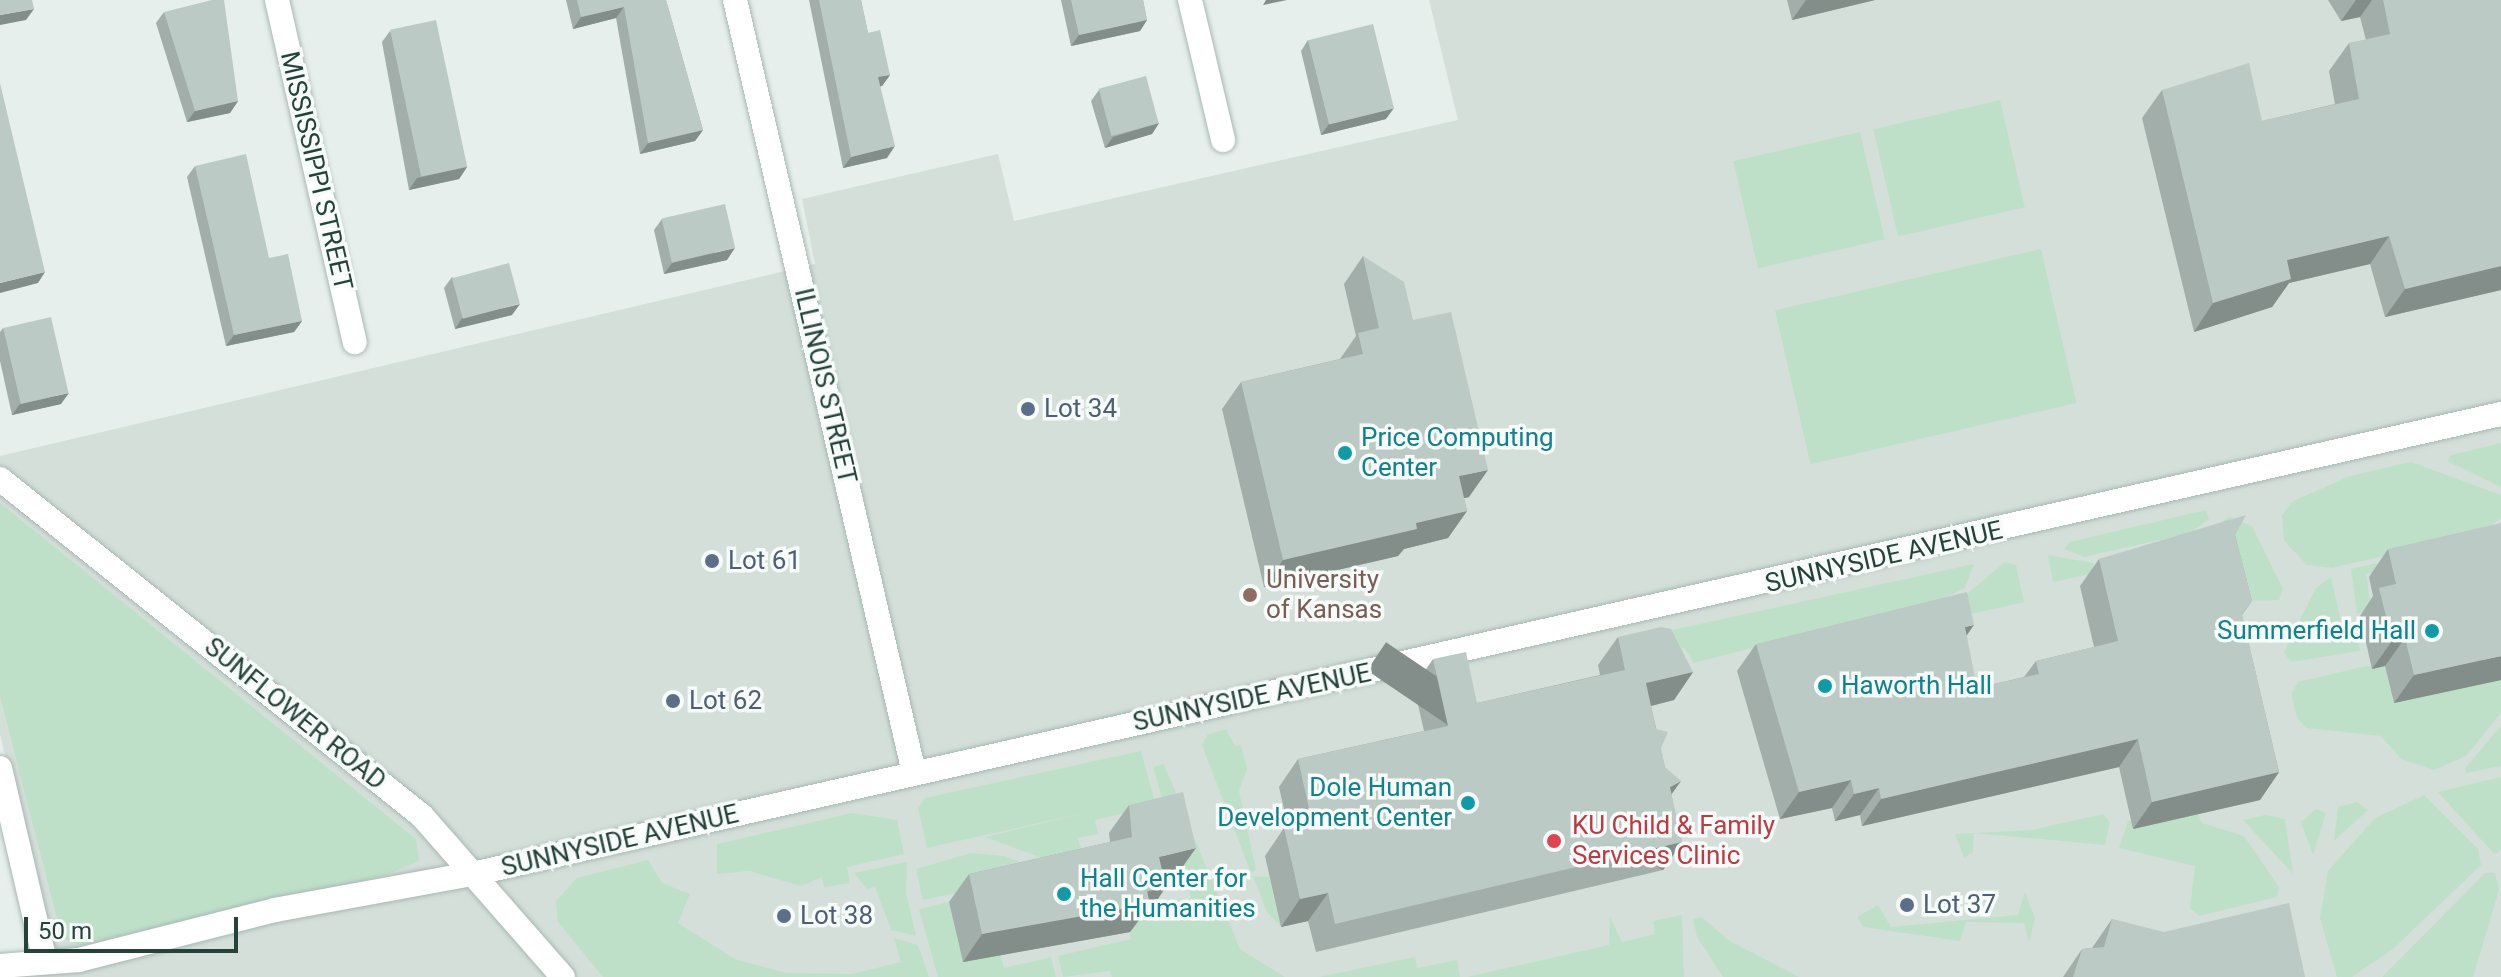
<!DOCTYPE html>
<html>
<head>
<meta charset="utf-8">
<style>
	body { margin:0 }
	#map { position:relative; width:2501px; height:977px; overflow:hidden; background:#e6efeb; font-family:Roboto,sans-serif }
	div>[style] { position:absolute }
	.built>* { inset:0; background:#d4dfda }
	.green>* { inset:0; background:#bfe0c8; transform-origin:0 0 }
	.roads { filter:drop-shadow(0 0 2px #a8b8b2) drop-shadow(0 0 2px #a8b8b2) }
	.minor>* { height:24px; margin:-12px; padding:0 12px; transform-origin:12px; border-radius:12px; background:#fff }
	.wall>* { inset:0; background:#a1aea9 }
	.shaded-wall>* { inset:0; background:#838d89; transform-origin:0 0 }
	.building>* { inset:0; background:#bbcac4; transform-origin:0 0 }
	.dots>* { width:22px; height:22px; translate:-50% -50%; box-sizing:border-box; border:4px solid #f7fbf9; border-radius:50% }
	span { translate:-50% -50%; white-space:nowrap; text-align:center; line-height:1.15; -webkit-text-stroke:7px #f7fbf9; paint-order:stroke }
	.street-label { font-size:26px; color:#24423a }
	.service-label { font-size:26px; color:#4e5e75 }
	.left { translate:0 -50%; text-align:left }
	.culture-label { font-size:26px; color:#0d838f }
	.right { translate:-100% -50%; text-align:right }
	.education-label { font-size:26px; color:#785e54 }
	.health-label { font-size:26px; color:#be3a42 }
	.scale { position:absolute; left:24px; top:917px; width:214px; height:36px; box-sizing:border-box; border:4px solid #24423a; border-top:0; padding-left:10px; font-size:24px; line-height:28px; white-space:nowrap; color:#24423a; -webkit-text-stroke:6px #f7fbf9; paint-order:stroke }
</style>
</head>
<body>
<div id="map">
	<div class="built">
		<i style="clip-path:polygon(1429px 0,2501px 0,2501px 977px,4px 977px,49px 949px,0 734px,0 456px,815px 264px,802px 199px,998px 154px,1014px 221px,1458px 120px)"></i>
	</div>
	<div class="green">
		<i style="left:2000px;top:100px;width:110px;height:130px;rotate:77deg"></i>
		<i style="left:1860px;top:132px;width:110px;height:130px;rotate:77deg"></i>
		<i style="left:2041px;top:249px;width:158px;height:273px;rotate:77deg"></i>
		<i style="clip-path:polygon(2501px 443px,2501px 487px,2447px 461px,2451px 455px)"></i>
		<i style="clip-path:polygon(2411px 462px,2501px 495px,2501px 518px,2481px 533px,2332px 568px,2307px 565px,2284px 541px,2282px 515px,2293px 501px,2350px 476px)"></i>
		<i style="clip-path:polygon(0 503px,416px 839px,419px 861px,386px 875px,80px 945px,62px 938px,0 696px)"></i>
		<i style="clip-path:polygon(2206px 510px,2209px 519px,2190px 533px,2084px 557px,2064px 549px,2070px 542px)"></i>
		<i style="clip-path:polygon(2229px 517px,2252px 526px,2283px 589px,2279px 600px,2243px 601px,2197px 538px)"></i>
		<i style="clip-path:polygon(2490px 538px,2492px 546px,2366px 574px,2372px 613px,2357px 613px,2351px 569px)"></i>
		<i style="clip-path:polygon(2048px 555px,2093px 563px,2095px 573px,2053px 582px)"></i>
		<i style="clip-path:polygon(2005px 562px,2016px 565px,2024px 602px,1900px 630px,1961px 599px)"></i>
		<i style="clip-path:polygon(1974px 564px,1965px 588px,1942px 599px,1694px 663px,1685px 649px,1654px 634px)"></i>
		<i style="clip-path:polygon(2331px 577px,2345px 639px,2357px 636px,2360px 651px,2291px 662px,2284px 653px,2289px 641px,2316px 588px)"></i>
		<i style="clip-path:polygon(2366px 666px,2385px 666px,2393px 702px,2501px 674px,2501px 713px,2466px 756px,2434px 770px,2401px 759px,2381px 736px,2306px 728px,2297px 718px,2291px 694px,2298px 682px)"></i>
		<i style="clip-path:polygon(2501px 726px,2501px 766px,2466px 773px,2465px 768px)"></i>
		<i style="clip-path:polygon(1226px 729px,1235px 746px,1241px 745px,1247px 769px,1239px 791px,1256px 870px,1251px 873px,1202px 745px,1207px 735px)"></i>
		<i style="clip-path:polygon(1141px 751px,1156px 806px,1095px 820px,1098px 834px,1078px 838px,1084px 864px,1069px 868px,985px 837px,1093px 811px,927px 848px,918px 808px,925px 798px)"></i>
		<i style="clip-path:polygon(1164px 764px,1240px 949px,1285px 977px,1112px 977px,1110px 971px,1063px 977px,1058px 956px,1131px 939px,1127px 919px,1193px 904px,1153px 767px)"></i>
		<i style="clip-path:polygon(2501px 777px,2501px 850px,2494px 854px,2438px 792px)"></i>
		<i style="clip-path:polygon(2424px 795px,2478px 849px,2481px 865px,2393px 949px,2352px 977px,2337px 977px,2320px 918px,2328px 871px,2375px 818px)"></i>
		<i style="clip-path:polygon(2357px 802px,2368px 810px,2334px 841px,2338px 807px)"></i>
		<i style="clip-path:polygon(2316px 809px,2326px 813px,2313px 855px,2301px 822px)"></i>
		<i style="clip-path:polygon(852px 813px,897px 820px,904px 854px,847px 867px,850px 883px,832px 886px,824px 887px,822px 877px,801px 886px,749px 871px,717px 874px,717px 844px)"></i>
		<i style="clip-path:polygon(2103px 814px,2110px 822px,2105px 845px,1974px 833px,1973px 852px,1964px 858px,1955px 834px,2032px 830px)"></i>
		<i style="clip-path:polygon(2198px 814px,2202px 823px,2244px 836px,2279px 887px,2277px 897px,2199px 916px,2190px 908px,2195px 866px,2119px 848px,2128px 821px)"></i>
		<i style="clip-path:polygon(2265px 815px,2285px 819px,2293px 874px,2243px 820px)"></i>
		<i style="clip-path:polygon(971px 853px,1005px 856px,1045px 873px,923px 900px,916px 869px)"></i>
		<i style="clip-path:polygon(648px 860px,662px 883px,690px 894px,678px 923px,735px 959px,786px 973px,852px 974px,901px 962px,894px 938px,918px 945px,929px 977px,603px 977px,558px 922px,556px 901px,577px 878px)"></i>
		<i style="clip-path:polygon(907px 862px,906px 892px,916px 936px,891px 930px,875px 887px,867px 889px,854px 873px)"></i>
		<i style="clip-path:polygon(2485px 873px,2495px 873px,2499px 890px,2473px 977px,2382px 977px)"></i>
		<i style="clip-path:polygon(1253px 876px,1269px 877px,1281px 927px,1267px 912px)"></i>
		<i style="clip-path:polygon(2025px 892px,2035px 918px,2029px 943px,2024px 923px,1966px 922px,1960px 941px,1863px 927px,1857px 917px,1878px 905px,1891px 927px,2018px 915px)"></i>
		<i style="clip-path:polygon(949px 902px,963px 962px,1000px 953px,1004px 968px,1051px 957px,1056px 977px,938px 977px,919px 909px)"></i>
		<i style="clip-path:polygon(1682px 915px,1684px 977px,1467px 977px,1609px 945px,1610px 917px,1622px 942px,1655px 934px,1653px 921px)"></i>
		<i style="clip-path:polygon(1701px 917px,1730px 941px,1799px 977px,1723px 977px,1697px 937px,1693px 919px)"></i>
		<i style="clip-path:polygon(1415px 957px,1417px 968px,1457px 960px,1460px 977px,1319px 977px)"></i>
	</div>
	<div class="roads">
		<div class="minor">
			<i style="left:277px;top:0;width:351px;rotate:77.2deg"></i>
			<i style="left:735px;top:0;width:793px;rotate:76.96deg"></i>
			<i style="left:1190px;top:0;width:144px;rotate:76.7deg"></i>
			<i style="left:0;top:479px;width:540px;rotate:38.61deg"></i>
			<i style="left:422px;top:816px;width:214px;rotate:48.8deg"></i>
			<i style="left:0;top:768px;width:199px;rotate:76.9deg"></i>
			<i style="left:0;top:966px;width:79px;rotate:-4.3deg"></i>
			<i style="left:79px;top:960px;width:202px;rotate:-14.3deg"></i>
			<i style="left:275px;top:910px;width:205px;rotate:-10.4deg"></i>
			<i style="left:477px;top:873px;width:2075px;rotate:-12.78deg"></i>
		</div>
	</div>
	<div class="wall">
		<i style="clip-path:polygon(566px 0,666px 0,703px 130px,695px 141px,640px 154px,616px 18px,573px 29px)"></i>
		<i style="clip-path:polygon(809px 0,861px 0,868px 33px,890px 75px,882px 86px,880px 86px,887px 158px,843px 168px)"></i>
		<i style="clip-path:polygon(1061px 0,1143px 0,1147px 20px,1140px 31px,1071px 46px)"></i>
		<i style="clip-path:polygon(1787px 0,1875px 0,1792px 20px)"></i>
		<i style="clip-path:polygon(2328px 0,2501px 0,2501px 290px,2385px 317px,2370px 264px,2289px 283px,2272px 307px,2194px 332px,2142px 118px,2162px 90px,2262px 121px,2335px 104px,2329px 71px,2349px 43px,2366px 40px,2360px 17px,2341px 21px)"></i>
		<i style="clip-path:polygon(164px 12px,238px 101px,230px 113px,187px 122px,156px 23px)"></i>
		<i style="clip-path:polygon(390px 31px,467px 167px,459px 179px,409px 190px,382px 42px)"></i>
		<i style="clip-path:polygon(1308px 40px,1386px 119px,1321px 135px,1301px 51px)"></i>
		<i style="clip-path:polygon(1099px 90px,1159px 123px,1152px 134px,1105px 148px,1091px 101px)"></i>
		<i style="clip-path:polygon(195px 166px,269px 258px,302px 321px,294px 332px,226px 346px,187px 177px)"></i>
		<i style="clip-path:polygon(662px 219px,727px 260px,664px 274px,654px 230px)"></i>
		<i style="clip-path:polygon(1363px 256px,1413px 320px,1469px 497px,1464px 498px,1467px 511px,1448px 538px,1404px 549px,1398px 556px,1264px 587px,1222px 409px,1241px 382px,1340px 359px,1356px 336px,1344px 284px)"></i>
		<i style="clip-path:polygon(452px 277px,512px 315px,455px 329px,444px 288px)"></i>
		<i style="clip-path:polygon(3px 328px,61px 404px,12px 415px,0 361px,0 332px)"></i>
		<i style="clip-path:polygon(2235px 535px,2252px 601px,2242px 615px,2279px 772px,2260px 800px,2133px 829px,2119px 767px,1862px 826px,1860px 815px,1835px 821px,1832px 808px,1780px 819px,1737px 671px,1756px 644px,1977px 688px,2024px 677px,2036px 661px,2094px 647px,2080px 586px,2099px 559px)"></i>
		<i style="clip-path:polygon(2388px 549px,2501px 680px,2394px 703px,2385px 666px,2372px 669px,2360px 616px,2373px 596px,2369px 577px)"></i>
		<i style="clip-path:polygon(1618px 637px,1693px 672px,1674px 700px,1651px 706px,1682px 842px,1663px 870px,1316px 952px,1308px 921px,1281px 927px,1265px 856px,1284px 828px,1288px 827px,1279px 787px,1298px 759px,1424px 731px,1414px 687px,1433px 659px,1477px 703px,1600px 675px,1598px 665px)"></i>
		<i style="clip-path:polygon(1129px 805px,1176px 876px,1165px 879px,1147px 915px,1142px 916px,1130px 932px,963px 962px,949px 902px,969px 874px,1110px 842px,1109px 833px)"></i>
		<i style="clip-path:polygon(2112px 919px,2305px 977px,2063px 977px,2082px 949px,2092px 948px)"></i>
	</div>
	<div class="shaded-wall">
		<i style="clip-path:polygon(1266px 0,1287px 0,1263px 5px)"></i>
		<i style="clip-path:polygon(1806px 0,1875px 0,1792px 20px)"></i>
		<i style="clip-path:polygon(2356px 0,2372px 0,2360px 17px,2341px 21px)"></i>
		<i style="clip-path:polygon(624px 7px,616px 18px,573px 29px,581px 17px)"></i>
		<i style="clip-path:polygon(34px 9px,26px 20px,0 25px,0 15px)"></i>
		<i style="clip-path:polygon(1147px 20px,1140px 31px,1071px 46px,1079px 35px)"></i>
		<i style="clip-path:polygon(890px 75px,882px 86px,870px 89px,878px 77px)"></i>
		<i style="clip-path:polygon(238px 101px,230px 113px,187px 122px,195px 111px)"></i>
		<i style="clip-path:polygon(1394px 108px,1386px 119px,1321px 135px,1329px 124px)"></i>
		<i style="clip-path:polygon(1159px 123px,1152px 134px,1105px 148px,1113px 137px)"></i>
		<i style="clip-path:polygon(703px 130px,695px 141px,640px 154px,648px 143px)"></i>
		<i style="clip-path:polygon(895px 146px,887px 158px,843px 168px,851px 157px)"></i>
		<i style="clip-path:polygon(467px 167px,459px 179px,409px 190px,417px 178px)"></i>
		<i style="clip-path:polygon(2389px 236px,2370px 264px,2289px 283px,2272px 307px,2194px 332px,2213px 303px,2287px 260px)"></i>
		<i style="clip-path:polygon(735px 248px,727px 260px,664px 274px,672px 263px)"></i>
		<i style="clip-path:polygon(2501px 266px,2501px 290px,2385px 317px,2405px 289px)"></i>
		<i style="clip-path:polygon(45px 272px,38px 283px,0 293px,0 283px)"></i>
		<i style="clip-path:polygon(520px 304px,512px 315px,455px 329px,462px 318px)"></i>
		<i style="clip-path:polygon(302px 321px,294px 332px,226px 346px,234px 335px)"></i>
		<i style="clip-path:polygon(69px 393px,61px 404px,12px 415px,20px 404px)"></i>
		<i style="clip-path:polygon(1488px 470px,1469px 497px,1440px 504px,1459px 476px)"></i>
		<i style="clip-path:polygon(1467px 511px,1448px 538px,1404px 549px,1398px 556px,1264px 587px,1283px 560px,1416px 523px)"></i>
		<i style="clip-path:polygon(1974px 625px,1955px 652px,1965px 627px)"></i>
		<i style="clip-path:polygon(2405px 638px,2385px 666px,2372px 669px,2392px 641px)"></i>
		<i style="clip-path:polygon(2501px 656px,2501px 680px,2394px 703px,2414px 675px)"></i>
		<i style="clip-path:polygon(1693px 672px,1674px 700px,1627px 712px,1646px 683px)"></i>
		<i style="clip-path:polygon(2138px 739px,2119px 767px,1862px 826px,1881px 799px)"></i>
		<i style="clip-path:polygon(2279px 772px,2260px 800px,2133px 829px,2152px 802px)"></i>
		<i style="clip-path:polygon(1851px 780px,1832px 808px,1780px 819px,1799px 792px)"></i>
		<i style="clip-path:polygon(1681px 781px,1661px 809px,1670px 787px)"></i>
		<i style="clip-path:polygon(1879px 788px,1860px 815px,1835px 821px,1854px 794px)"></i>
		<i style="left:1682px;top:842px;width:34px;height:357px;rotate:124deg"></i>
		<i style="clip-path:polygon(1196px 848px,1176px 876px,1140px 885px,1159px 857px)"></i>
		<i style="clip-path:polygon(1166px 887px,1147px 915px,1142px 916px,1130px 932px,963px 962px,982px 934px)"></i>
		<i style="clip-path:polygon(1328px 893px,1308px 921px,1281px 927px,1300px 899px)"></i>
	</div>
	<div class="building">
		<i style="clip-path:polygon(0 0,32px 0,34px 9px,0 15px)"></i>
		<i style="clip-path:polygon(212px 0,224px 0,238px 101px,195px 111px,164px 12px)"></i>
		<i style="clip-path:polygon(577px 0,666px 0,703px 130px,648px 143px,624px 7px,581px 17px)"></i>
		<i style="clip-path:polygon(819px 0,861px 0,868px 33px,880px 30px,890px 75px,878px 77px,895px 146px,851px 157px)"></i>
		<i style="clip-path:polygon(1071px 0,1143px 0,1147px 20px,1079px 35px)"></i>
		<i style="clip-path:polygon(2383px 0,2501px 0,2501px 266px,2405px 289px,2389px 236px,2287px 260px,2291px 279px,2213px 303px,2162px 90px,2249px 63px,2262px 121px,2359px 99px,2349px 43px,2390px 34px)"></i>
		<i style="left:436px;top:20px;width:150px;height:47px;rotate:78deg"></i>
		<i style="left:1373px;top:24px;width:87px;height:67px;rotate:76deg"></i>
		<i style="left:1146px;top:76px;width:49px;height:49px;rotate:75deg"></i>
		<i style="clip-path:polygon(0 83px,45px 272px,0 283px)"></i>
		<i style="clip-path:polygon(246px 154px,269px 258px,288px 254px,302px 321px,234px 335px,195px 166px)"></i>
		<i style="left:725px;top:204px;width:45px;height:65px;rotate:77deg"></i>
		<i style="clip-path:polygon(1363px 256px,1404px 282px,1413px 320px,1451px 312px,1488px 470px,1459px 476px,1467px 511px,1416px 523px,1417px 529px,1283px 560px,1241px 382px,1363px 354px,1358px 333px,1379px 328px)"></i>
		<i style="left:509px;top:263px;width:42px;height:59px;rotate:75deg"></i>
		<i style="left:51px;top:317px;width:78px;height:49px;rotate:77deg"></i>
		<i style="clip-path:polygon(2246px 515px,2235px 535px,2252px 601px,2242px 614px,2279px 772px,2152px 802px,2138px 739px,1881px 799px,1879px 788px,1854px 794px,1851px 780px,1799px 792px,1756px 644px,1967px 592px,1974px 625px,1965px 627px,1977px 688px,2039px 674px,2036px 661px,2118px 641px,2099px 559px)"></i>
		<i style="clip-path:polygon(2501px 523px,2501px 656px,2414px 675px,2405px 638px,2392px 641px,2379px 588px,2396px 584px,2388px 549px)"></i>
		<i style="clip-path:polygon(1661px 627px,1671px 629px,1693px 672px,1646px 683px,1656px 729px,1668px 732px,1661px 748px,1665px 767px,1681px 781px,1670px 787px,1682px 842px,1335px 924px,1328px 893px,1300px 899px,1284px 828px,1312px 822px,1298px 759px,1448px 726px,1433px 659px,1466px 652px,1477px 703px,1625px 670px,1618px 637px)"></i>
		<i style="clip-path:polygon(1183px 792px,1196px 848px,1159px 857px,1166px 887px,1147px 891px,1150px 904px,982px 934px,969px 874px,1132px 837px,1129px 805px)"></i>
		<i style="clip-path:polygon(2289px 903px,2305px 977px,2073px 977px,2082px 949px,2104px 947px,2112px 919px,2164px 932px)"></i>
	</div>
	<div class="dots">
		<i style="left:1028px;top:409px;background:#5c6f8a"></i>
		<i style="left:1345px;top:453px;background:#0f9aa8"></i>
		<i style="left:712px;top:561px;background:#5c6f8a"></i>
		<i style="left:1250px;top:595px;background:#8d6e63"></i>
		<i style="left:2432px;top:631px;background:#0f9aa8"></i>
		<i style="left:1825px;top:686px;background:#0f9aa8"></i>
		<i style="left:673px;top:701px;background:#5c6f8a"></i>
		<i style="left:1468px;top:803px;background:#0f9aa8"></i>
		<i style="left:1554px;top:841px;background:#e0444e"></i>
		<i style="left:1064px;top:894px;background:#0f9aa8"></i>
		<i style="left:1907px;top:905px;background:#5c6f8a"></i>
		<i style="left:784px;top:916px;background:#5c6f8a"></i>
	</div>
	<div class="street-label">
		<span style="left:316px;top:171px;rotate:77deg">MISSISSIPPI STREET</span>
		<span style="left:825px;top:386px;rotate:77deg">ILLINOIS STREET</span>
		<span style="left:1884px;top:557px;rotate:-13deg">SUNNYSIDE AVENUE</span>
		<span style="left:1252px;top:698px;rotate:-12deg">SUNNYSIDE AVENUE</span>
		<span style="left:295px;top:714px;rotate:39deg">SUNFLOWER ROAD</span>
		<span style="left:620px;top:841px;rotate:-13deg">SUNNYSIDE AVENUE</span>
	</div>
	<div class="service-label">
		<span class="left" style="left:1044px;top:409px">Lot 34</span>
		<span class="left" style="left:728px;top:561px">Lot 61</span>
		<span class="left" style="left:689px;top:701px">Lot 62</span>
		<span class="left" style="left:1923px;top:905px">Lot 37</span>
		<span class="left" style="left:800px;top:916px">Lot 38</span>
	</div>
	<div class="culture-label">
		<span class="left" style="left:1361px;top:453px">Price Computing<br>Center</span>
		<span class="right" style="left:2416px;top:631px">Summerfield Hall</span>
		<span class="left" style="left:1841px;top:686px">Haworth Hall</span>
		<span class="right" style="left:1452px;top:803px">Dole Human<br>Development Center</span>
		<span class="left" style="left:1080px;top:894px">Hall Center for<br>the Humanities</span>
	</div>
	<div class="education-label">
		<span class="left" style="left:1266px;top:595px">University<br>of Kansas</span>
	</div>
	<div class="health-label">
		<span class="left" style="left:1572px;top:841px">KU Child &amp; Family<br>Services Clinic</span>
	</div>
	<div class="scale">50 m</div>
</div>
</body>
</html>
